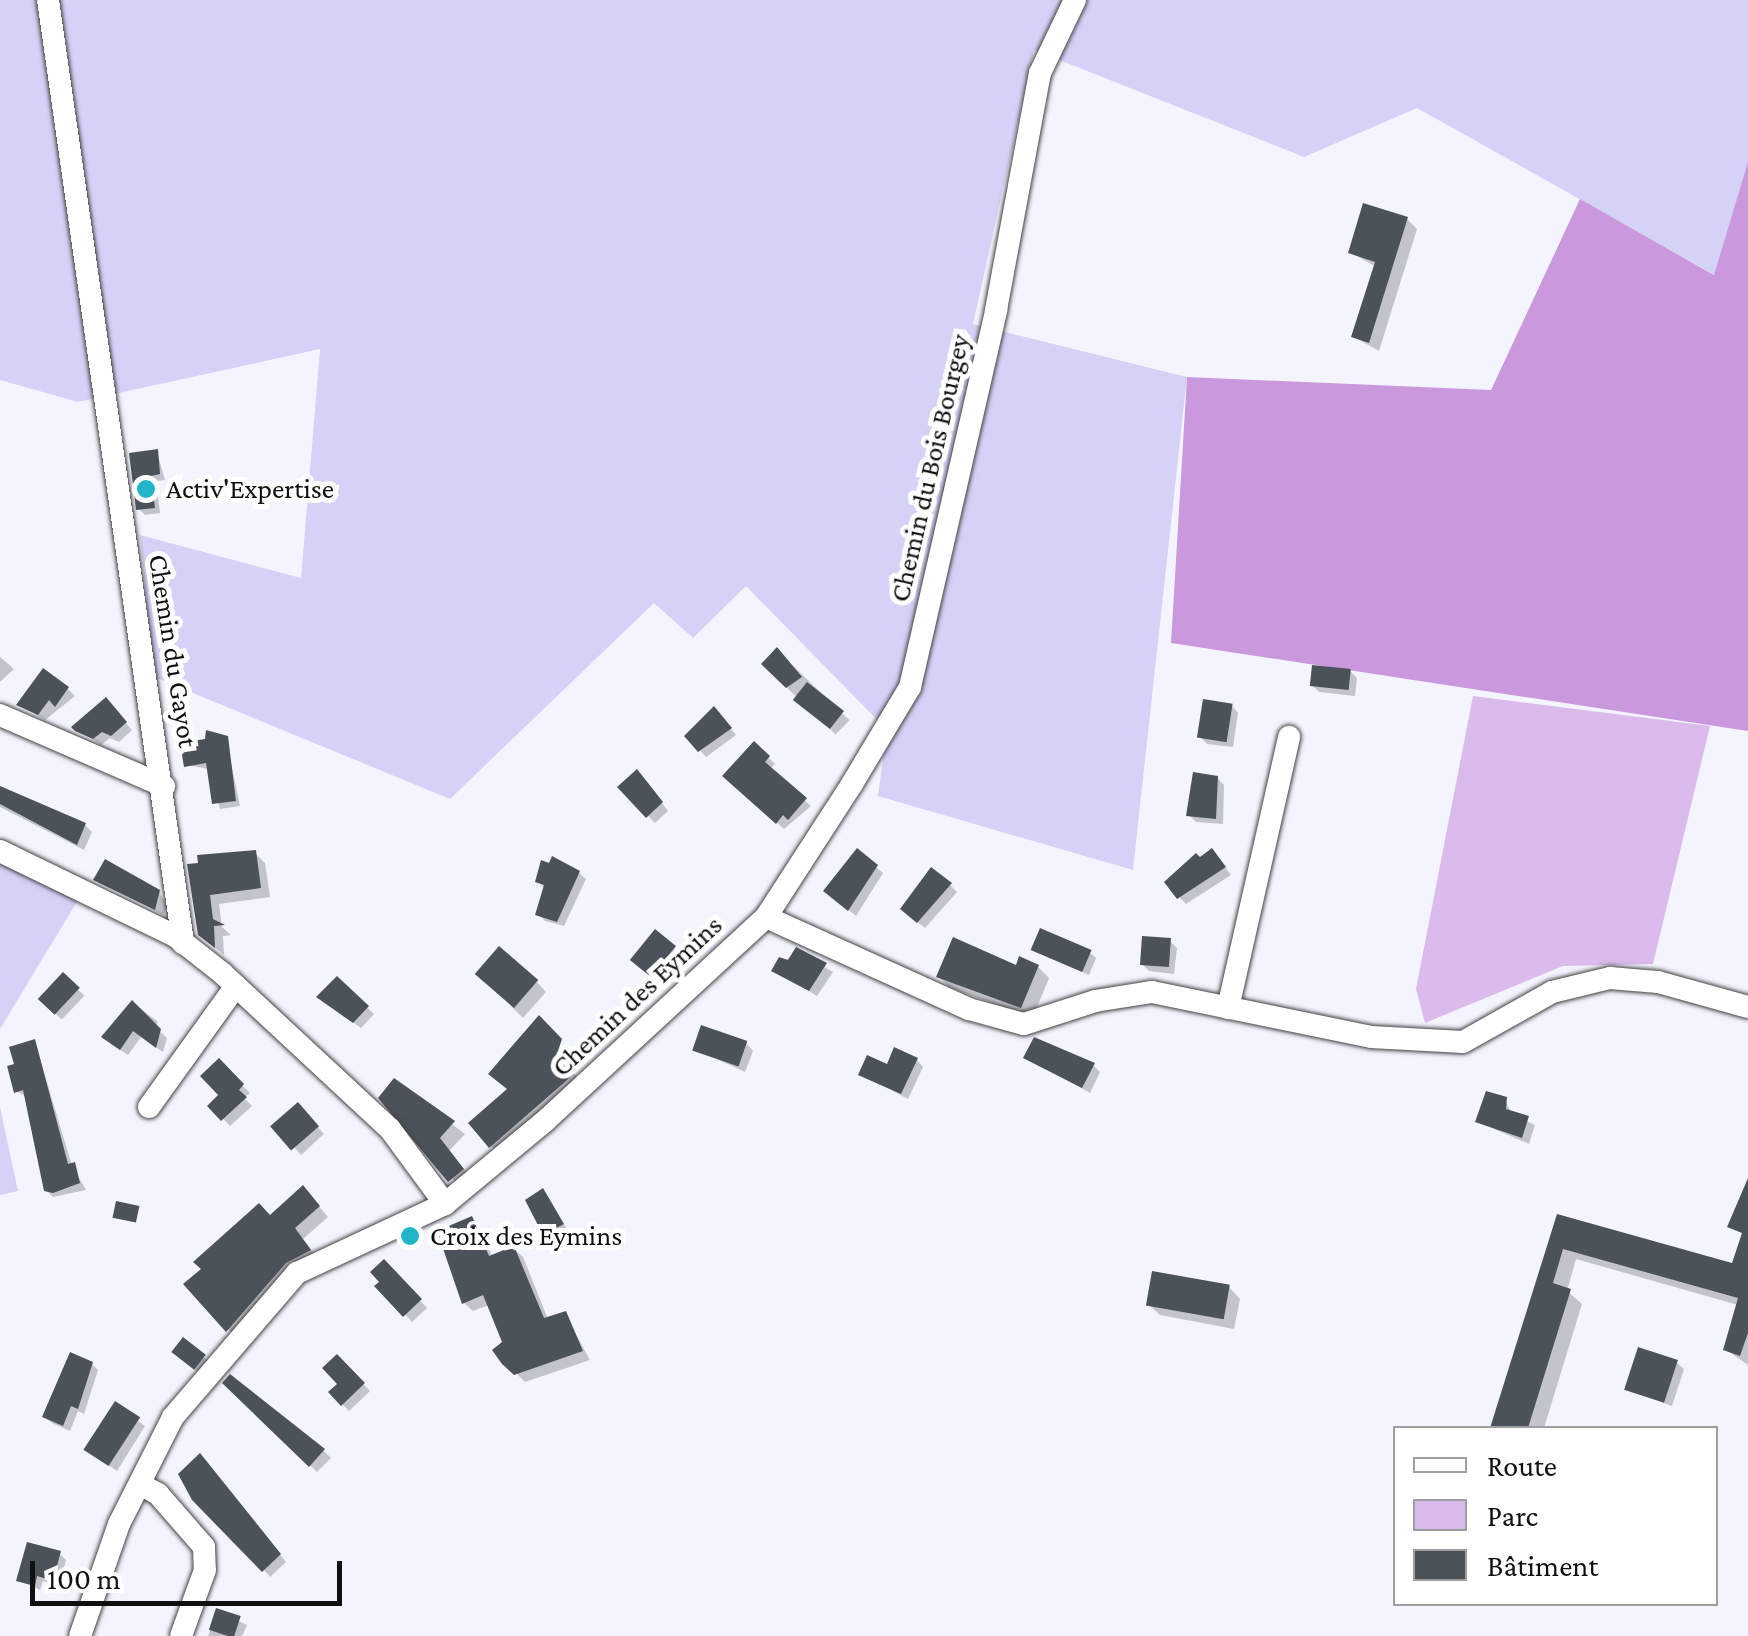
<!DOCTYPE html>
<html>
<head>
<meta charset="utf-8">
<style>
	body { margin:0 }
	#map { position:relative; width:1748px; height:1636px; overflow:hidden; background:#f4f4ff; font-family:"Crimson Pro",serif }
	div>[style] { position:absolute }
	.farmland>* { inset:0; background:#d5d2f7 }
	.green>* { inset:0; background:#dabbec }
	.forest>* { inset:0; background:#ca99dd }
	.shadow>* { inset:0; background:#0003; transform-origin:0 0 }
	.building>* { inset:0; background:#4c525a; transform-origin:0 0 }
	.roads { filter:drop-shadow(0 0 2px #434343) drop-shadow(0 0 2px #434343) }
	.minor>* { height:22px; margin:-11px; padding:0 11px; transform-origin:11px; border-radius:11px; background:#fff }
	.dots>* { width:28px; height:28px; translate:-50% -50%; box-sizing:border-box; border:5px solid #fff; border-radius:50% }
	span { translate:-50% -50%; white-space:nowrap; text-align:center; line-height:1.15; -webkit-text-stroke:10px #fff; paint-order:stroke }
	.street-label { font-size:28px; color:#101010 }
	.poi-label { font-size:28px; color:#101010 }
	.left { translate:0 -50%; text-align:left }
	.legend { position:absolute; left:1393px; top:1426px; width:325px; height:180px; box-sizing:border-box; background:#fff; border:2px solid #9f9f9f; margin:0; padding:12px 18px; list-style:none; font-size:30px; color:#101010 }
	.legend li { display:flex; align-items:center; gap:20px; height:50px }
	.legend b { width:50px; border:2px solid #9f9f9f }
	.scale { position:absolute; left:30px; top:1561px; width:312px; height:45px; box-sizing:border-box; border:5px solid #101010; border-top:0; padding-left:12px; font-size:30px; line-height:35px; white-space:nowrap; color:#101010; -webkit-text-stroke:8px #fff; paint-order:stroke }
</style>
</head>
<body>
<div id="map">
	<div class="farmland">
		<i style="clip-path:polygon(0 0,1748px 0,1748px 162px,1715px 275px,1417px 108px,1304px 157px,1034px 50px,973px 324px,1187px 377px,1133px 870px,878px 796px,887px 730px,746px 586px,693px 638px,654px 603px,450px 799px,154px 677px,140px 535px,301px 578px,320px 349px,78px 402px,0 380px)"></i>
		<i style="clip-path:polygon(0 861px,81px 895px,0 1029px)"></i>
		<i style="clip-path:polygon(0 1107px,18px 1191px,0 1195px)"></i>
	</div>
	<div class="green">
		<i style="clip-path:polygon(1473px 696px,1710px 726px,1653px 964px,1563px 966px,1425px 1023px,1416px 989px)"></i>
	</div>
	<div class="forest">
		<i style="clip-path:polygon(1748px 162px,1748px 731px,1171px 643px,1187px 377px,1491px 390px,1580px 199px,1714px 275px)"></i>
	</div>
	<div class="shadow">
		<i style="clip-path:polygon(1407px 219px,1417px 229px,1379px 351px,1354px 337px,1376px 267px,1350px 252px)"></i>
		<i style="clip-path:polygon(157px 452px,165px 480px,156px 481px,160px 513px,145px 515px,139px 509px)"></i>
		<i style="clip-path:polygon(0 657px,14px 669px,0 682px)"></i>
		<i style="left:784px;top:657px;width:91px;height:20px;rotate:44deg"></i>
		<i style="clip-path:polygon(1350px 671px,1357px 678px,1355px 696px,1319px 692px,1312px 685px)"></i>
		<i style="clip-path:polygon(68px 689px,75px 696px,45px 720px,22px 706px)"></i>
		<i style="clip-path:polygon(1232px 706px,1238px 713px,1233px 747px,1207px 744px,1200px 737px)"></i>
		<i style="clip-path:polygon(113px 708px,132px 730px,119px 742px,110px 738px,101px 745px,75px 727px)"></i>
		<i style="clip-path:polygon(720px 716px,736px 735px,706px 757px,687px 736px)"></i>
		<i style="clip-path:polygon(226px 738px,240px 806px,220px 809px,209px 769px,187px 765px)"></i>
		<i style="clip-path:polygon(754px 744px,775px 764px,770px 769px,811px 806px,784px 829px,725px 776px)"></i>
		<i style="clip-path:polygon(1217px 778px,1224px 785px,1223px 824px,1196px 822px,1189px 815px)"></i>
		<i style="clip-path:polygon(644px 779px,668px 811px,655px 823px,621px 788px)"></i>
		<i style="clip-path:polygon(0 790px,85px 825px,92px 832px,84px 850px,0 807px)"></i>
		<i style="clip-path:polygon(255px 853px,265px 863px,270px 897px,219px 904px,222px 927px,231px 935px,223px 936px,224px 955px,211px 944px,190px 866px)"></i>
		<i style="clip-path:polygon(1218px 858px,1231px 875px,1186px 904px,1179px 897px,1200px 860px)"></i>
		<i style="clip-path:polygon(876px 867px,883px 873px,856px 916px,833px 897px)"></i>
		<i style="clip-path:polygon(579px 873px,586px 879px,564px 926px,545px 921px,538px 914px,545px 889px,538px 881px)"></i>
		<i style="clip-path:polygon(96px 879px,159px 892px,168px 907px,163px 915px)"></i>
		<i style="clip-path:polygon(950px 885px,957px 892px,925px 928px,910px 916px)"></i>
		<i style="clip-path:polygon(1170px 941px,1177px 948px,1174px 974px,1149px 971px,1142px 964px)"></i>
		<i style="clip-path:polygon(674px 948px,680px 955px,657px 982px,639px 966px)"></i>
		<i style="clip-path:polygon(1033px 950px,1089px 952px,1096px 958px,1089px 975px)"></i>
		<i style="clip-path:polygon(797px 951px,833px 972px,817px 996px,774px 970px)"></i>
		<i style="clip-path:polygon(1038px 967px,1049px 978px,1033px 1017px,950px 988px,939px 977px)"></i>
		<i style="clip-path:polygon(478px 973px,536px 981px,546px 992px,523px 1018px)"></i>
		<i style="left:63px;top:975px;width:30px;height:33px;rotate:44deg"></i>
		<i style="clip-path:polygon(337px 979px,374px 1014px,361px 1028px,326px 1003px)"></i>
		<i style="clip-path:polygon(133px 1003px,158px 1022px,155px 1027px,167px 1038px,163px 1052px,141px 1037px,128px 1055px,111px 1044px)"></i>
		<i style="clip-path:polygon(545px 1025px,579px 1081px,498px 1153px,491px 1146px,510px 1090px)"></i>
		<i style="clip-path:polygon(35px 1042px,72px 1166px,86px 1190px,53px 1197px,46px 1190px,27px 1097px,16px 1091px,17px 1066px)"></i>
		<i style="clip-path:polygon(746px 1043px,753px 1051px,745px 1072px,695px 1049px)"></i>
		<i style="clip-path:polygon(1026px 1057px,1093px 1065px,1100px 1072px,1090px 1093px)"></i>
		<i style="clip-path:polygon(917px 1060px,923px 1067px,908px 1099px,861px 1074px)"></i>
		<i style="clip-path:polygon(219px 1062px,250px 1093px,244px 1098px,252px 1106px,230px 1126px,211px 1106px,222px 1096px)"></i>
		<i style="clip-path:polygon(395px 1081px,465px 1134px,449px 1151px,474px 1181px,461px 1192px)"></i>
		<i style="clip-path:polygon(1505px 1100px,1512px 1114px,1535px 1125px,1529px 1144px,1478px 1122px)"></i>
		<i style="left:298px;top:1106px;width:38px;height:31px;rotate:47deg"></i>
		<i style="clip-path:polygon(542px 1191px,569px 1232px,552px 1241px,545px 1233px)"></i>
		<i style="clip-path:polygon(313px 1199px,328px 1217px,303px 1239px,319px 1260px,238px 1340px,187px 1285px,204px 1270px,196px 1262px,259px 1207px,270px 1218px)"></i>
		<i style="clip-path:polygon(1559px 1217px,1734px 1266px,1748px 1249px,1748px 1365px,1725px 1349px,1738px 1305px,1576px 1259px,1567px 1291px,1582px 1304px,1544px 1428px,1495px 1428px)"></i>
		<i style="clip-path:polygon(472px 1219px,493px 1257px,514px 1249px,523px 1257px,548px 1319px,565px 1314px,590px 1360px,525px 1382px,516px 1373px,489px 1305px,473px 1311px,464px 1303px)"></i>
		<i style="clip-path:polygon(384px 1262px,427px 1308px,412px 1322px,378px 1286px)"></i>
		<i style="clip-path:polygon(1229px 1287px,1240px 1299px,1234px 1329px,1160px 1315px,1148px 1304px)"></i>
		<i style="clip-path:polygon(204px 1357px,211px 1364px,202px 1375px,181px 1359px)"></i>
		<i style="clip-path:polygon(337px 1357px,370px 1391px,349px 1411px,331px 1392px,340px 1384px)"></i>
		<i style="clip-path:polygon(1676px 1362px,1684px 1369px,1672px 1406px,1628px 1389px)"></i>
		<i style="clip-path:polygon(92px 1364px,98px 1370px,84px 1414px,78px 1411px,70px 1431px,52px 1423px,45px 1417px)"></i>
		<i style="clip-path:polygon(230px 1378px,324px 1451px,331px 1458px,317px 1472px,225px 1383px)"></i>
		<i style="clip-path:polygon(115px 1405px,145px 1426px,117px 1471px,90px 1452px)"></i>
		<i style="clip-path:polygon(207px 1463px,286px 1562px,270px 1577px,264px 1570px)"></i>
		<i style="clip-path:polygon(60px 1554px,66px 1560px,59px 1585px,43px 1581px,40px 1590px,19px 1580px)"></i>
		<i style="clip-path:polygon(218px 1611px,247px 1625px,242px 1636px,208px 1636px)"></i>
	</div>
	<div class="building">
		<i style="clip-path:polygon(1363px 203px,1408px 217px,1369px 343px,1351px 337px,1375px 262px,1348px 253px)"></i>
		<i style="clip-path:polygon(158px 449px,160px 474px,151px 476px,155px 508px,136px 510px,129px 453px)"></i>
		<i style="clip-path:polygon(777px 647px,802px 677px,786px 688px,761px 664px)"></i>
		<i style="left:1312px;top:665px;width:39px;height:21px;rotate:6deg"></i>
		<i style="clip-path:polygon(43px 668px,69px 687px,55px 707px,49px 700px,38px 715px,16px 705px)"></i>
		<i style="left:807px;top:682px;width:47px;height:23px;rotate:38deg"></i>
		<i style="clip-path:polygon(106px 697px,127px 722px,111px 736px,102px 732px,93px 739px,75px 731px,71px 727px)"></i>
		<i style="left:1203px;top:699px;width:30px;height:39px;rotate:9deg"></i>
		<i style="clip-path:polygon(714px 706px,732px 728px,698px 752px,684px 736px)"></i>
		<i style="clip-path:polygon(206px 730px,228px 736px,236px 801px,212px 804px,206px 763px,184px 767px,180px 743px,205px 739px)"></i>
		<i style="clip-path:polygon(754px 741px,770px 756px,765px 762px,807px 798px,788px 820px,783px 815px,776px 824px,722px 776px)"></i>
		<i style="clip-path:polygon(637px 769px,663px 802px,646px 818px,617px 787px)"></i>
		<i style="clip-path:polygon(1193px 772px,1218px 776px,1216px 819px,1186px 816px)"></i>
		<i style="clip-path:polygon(0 786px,86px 823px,77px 845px,0 804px)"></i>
		<i style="clip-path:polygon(857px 848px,878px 865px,848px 911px,823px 891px)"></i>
		<i style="clip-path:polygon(1212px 848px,1226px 867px,1177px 899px,1164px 882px,1196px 853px,1200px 857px)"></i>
		<i style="clip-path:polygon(256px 850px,261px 888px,210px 895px,213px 919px,225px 925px,214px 926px,215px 948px,198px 935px,187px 864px,198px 863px,197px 855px)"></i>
		<i style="clip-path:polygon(552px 856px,580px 871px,557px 922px,535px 915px,544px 885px,535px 882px,541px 860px,549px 863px)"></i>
		<i style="clip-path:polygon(105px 859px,160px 890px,155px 910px,93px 880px)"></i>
		<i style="clip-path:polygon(931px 867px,952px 883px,917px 923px,900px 909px)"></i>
		<i style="left:1040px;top:928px;width:56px;height:24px;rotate:23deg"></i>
		<i style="left:655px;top:929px;width:27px;height:40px;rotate:39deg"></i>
		<i style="left:1142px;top:936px;width:29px;height:29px;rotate:4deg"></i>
		<i style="clip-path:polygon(953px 937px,1016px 965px,1019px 956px,1039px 965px,1021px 1008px,936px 977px)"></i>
		<i style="left:499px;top:946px;width:52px;height:37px;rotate:41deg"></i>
		<i style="clip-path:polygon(796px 947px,827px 963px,809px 991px,771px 971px,779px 957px,788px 960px)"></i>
		<i style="left:63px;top:972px;width:23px;height:37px;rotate:43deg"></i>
		<i style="clip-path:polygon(337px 976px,369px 1006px,353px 1023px,316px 997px)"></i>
		<i style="clip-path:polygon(132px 1000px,161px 1029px,156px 1048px,133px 1031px,120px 1050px,101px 1037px)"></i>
		<i style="clip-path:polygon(539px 1015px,562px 1039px,558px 1051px,574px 1074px,489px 1148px,468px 1123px,507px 1089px,488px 1074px)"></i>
		<i style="left:701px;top:1025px;width:49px;height:27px;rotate:19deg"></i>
		<i style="clip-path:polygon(1034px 1037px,1095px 1063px,1082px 1088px,1023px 1058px)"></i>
		<i style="clip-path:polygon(35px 1039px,68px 1164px,75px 1162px,80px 1183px,53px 1193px,44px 1191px,23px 1090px,14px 1093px,7px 1066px,14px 1064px,9px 1047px)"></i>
		<i style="clip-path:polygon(894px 1047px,918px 1058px,901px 1094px,858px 1075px,867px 1055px,887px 1064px)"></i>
		<i style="clip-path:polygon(219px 1058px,244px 1084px,239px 1090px,247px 1097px,221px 1121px,207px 1106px,218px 1095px,200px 1076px)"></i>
		<i style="clip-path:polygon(394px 1078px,455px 1121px,440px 1138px,464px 1169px,448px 1182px,378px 1098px)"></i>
		<i style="clip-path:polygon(1486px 1091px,1507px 1097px,1506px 1109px,1529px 1116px,1522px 1138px,1475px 1122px)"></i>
		<i style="left:298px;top:1102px;width:32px;height:37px;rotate:49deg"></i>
		<i style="clip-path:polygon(1748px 1178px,1748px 1333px,1740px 1356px,1723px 1350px,1738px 1298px,1563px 1249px,1553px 1283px,1571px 1289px,1528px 1428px,1490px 1428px,1557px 1214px,1732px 1263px,1742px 1233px,1727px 1227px)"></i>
		<i style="clip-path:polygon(303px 1185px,320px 1206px,295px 1228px,311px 1250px,286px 1263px,226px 1332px,183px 1284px,201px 1269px,193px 1262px,259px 1203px,270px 1215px)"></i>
		<i style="clip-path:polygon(543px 1188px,564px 1224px,543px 1235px,525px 1200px)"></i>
		<i style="left:116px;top:1201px;width:24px;height:17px;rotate:12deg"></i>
		<i style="clip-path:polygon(472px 1216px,489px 1256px,514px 1246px,544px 1318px,566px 1311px,583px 1351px,514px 1375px,502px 1364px,492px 1350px,502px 1342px,483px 1295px,462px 1304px,437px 1231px)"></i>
		<i style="clip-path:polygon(384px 1259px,422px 1299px,403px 1317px,374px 1286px,379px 1282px,370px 1272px)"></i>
		<i style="left:1152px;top:1271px;width:79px;height:35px;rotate:10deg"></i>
		<i style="left:183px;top:1337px;width:29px;height:19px;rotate:38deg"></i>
		<i style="left:1638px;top:1347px;width:42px;height:45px;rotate:18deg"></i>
		<i style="clip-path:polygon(70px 1352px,93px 1362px,78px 1409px,71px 1406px,63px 1426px,42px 1417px)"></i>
		<i style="clip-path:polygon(337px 1354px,365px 1383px,341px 1406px,328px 1392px,337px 1384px,322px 1368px)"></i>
		<i style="clip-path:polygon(230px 1374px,325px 1449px,309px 1467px,222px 1383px)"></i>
		<i style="left:115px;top:1401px;width:30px;height:58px;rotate:33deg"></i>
		<i style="clip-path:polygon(200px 1453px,281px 1554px,262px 1572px,192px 1500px,178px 1474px)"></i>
		<i style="clip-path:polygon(27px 1542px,61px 1551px,53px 1581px,37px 1576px,35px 1586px,16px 1581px)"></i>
		<i style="left:216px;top:1608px;width:26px;height:23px;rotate:18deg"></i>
	</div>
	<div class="roads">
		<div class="minor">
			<i style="left:48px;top:0;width:953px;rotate:81.85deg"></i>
			<i style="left:0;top:715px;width:179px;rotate:23.4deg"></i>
			<i style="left:0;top:851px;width:195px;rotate:25.9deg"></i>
			<i style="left:175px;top:936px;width:60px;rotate:38.2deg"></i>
			<i style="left:222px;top:973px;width:229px;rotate:42.9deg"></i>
			<i style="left:390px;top:1129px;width:93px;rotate:53.7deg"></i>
			<i style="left:766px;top:917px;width:223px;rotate:24.4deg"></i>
			<i style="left:969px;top:1009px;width:57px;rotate:15.3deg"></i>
			<i style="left:1024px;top:1024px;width:75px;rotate:-17.9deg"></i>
			<i style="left:1095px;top:1001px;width:58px;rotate:-9deg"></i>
			<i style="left:1152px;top:992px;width:224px;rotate:11.6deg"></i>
			<i style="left:1371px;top:1037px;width:92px;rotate:3.1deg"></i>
			<i style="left:1463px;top:1042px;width:102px;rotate:-29.3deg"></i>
			<i style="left:1552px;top:992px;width:60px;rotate:-13.6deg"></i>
			<i style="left:1610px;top:978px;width:48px;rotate:4.8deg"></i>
			<i style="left:1658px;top:982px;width:93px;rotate:15.5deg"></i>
			<i style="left:1228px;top:1008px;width:278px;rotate:-77.3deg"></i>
			<i style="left:149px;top:1107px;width:149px;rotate:-54.3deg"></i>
			<i style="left:140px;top:1484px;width:21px;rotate:29deg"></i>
			<i style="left:158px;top:1494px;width:70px;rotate:49deg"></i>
			<i style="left:204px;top:1547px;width:23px;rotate:88deg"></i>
			<i style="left:205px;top:1570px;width:70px;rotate:110deg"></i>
			<i style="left:80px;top:1636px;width:119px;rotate:-70.8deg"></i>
			<i style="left:119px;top:1524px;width:120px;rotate:-63.2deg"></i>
			<i style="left:173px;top:1417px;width:190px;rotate:-49.3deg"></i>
			<i style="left:297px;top:1273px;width:163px;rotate:-25deg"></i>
			<i style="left:445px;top:1204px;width:130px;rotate:-39.7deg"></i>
			<i style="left:545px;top:1121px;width:301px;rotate:-42.7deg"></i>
			<i style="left:766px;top:917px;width:158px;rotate:-57.1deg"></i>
			<i style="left:852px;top:784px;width:113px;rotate:-59.1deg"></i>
			<i style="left:910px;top:687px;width:387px;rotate:-77.1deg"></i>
			<i style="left:996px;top:310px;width:241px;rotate:-79.5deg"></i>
			<i style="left:1040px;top:73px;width:81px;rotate:-64.4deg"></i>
		</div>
	</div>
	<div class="dots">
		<i style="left:146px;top:489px;background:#22b4c7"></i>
		<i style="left:410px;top:1236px;background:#22b4c7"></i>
	</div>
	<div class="street-label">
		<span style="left:930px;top:468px;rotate:-77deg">Chemin du Bois Bourgey</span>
		<span style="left:173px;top:651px;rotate:81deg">Chemin du Gayot</span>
		<span style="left:637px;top:996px;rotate:-43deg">Chemin des Eymins</span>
	</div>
	<div class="poi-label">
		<span class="left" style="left:166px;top:489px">Activ'Expertise</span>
		<span class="left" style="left:430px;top:1236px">Croix des Eymins</span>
	</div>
	<ul class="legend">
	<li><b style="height:12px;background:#fff"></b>Route</li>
	<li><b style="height:28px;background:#dabbec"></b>Parc</li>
	<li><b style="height:28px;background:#4c525a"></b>Bâtiment</li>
	</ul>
	<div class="scale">100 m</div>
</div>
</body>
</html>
